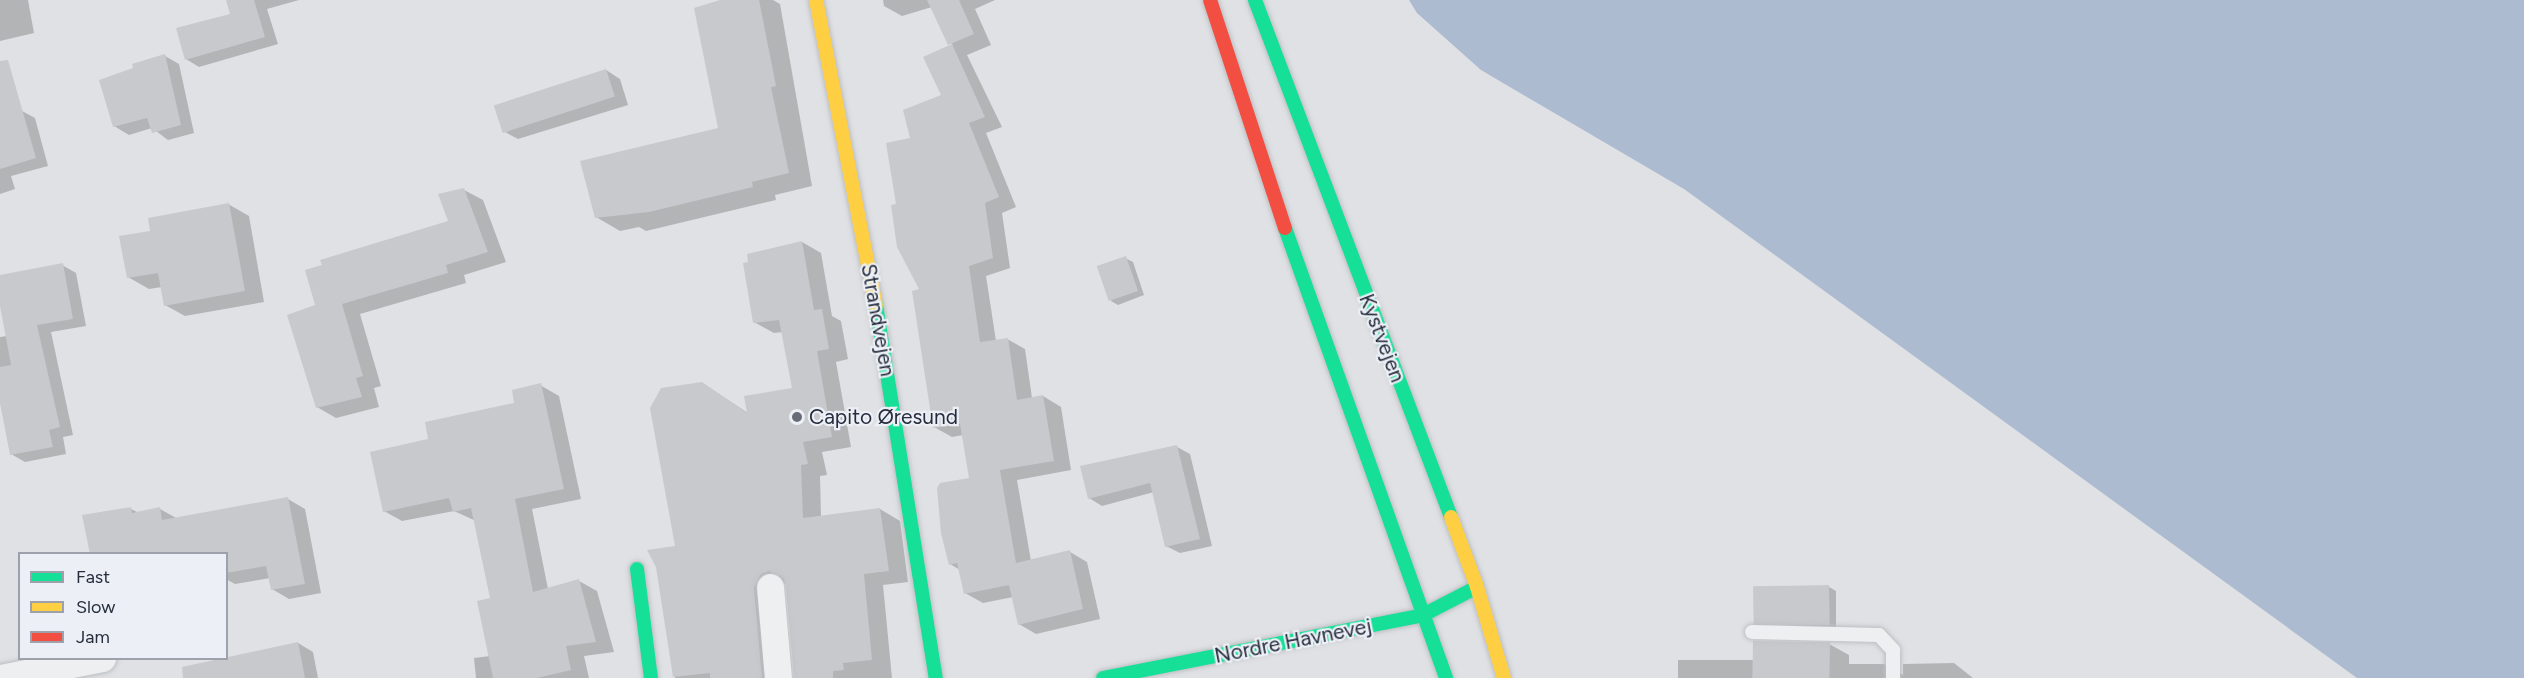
<!DOCTYPE html>
<html>
<head>
<meta charset="utf-8">
<style>
	body { margin:0 }
	#map { position:relative; width:2524px; height:678px; overflow:hidden; background:#dfe1e4; font-family:Figtree,sans-serif }
	div>[style] { position:absolute }
	.water>* { inset:0; background:#acbbd0 }
	.shadow>* { inset:0; background:#0003 }
	.building>* { inset:0; background:#c7c9cd; transform-origin:0 0 }
	.roads { filter:drop-shadow(0 0 2px #bdbfc2) drop-shadow(0 0 2px #bdbfc2) }
	.lane>* { height:14px; margin:-7px; padding:0 7px; transform-origin:7px; border-radius:7px; background:#eeeff1 }
	.street>* { height:27px; margin:-13.5px; padding:0 13.5px; transform-origin:13.5px; border-radius:13.5px; background:#eeeff1 }
	.fast>* { height:14px; margin:-7px; padding:0 7px; transform-origin:7px; border-radius:7px; background:#16e098 }
	.slow>* { height:14px; margin:-7px; padding:0 7px; transform-origin:7px; border-radius:7px; background:#ffcf43 }
	.jam>* { height:14px; margin:-7px; padding:0 7px; transform-origin:7px; border-radius:7px; background:#f24e42 }
	.dots>* { width:16px; height:16px; translate:-50% -50%; box-sizing:border-box; border:3px solid #eceff5; border-radius:50% }
	span { translate:-50% -50%; white-space:nowrap; text-align:center; line-height:1.15; -webkit-text-stroke:4.5px #eceff5; paint-order:stroke }
	.street-label { font-size:21px; color:#262d3d }
	.poi-label { font-size:21px; color:#262d3d }
	.left { translate:0 -50%; text-align:left }
	.legend { position:absolute; left:18px; top:552px; width:210px; height:108px; box-sizing:border-box; background:#eceff5; border:2px solid #9da1ab; margin:0; padding:8px 10px; list-style:none; font-size:18px; color:#262d3d }
	.legend li { display:flex; align-items:center; gap:12px; height:30px }
	.legend b { width:30px; border:2px solid #9da1ab }
</style>
</head>
<body>
<div id="map">
	<div class="water">
		<i style="clip-path:polygon(1409px 0,2524px 0,2524px 678px,2357px 678px,1684px 189px,1481px 70px,1417px 13px)"></i>
	</div>
	<div class="shadow">
		<i style="clip-path:polygon(0 0,28px 0,34px 33px,0 41px)"></i>
		<i style="clip-path:polygon(228px 0,299px 0,267px 9px,278px 44px,199px 67px,186px 59px,232px 15px)"></i>
		<i style="clip-path:polygon(725px 0,773px 0,780px 4px,812px 186px,775px 195px,776px 200px,646px 231px,639px 227px,620px 231px,596px 217px,720px 129px)"></i>
		<i style="clip-path:polygon(883px 0,995px 0,975px 9px,991px 45px,967px 55px,1002px 127px,986px 133px,1016px 207px,1002px 213px,1010px 268px,986px 276px,996px 341px,1007px 339px,1025px 349px,1032px 398px,1043px 396px,1061px 407px,1071px 470px,1017px 480px,1031px 561px,1070px 552px,1087px 562px,1100px 619px,1036px 634px,1019px 624px,1013px 597px,983px 603px,965px 593px,960px 570px,950px 564px,970px 479px,963px 435px,952px 437px,934px 427px,922px 290px,898px 205px,912px 139px,943px 96px,953px 46px,932px 7px,902px 16px,884px 6px)"></i>
		<i style="clip-path:polygon(165px 56px,179px 64px,194px 133px,168px 140px,152px 128px,129px 135px,114px 126px)"></i>
		<i style="clip-path:polygon(606px 70px,620px 79px,628px 105px,518px 139px,503px 131px)"></i>
		<i style="clip-path:polygon(22px 111px,35px 118px,48px 166px,11px 176px,15px 189px,0 194px,0 117px)"></i>
		<i style="clip-path:polygon(464px 190px,483px 200px,506px 262px,464px 275px,466px 283px,360px 314px,381px 386px,374px 388px,379px 407px,336px 418px,317px 407px,317px 306px,450px 222px)"></i>
		<i style="clip-path:polygon(228px 204px,249px 216px,264px 302px,185px 316px,165px 305px,162px 287px,149px 289px,128px 277px,152px 232px)"></i>
		<i style="clip-path:polygon(802px 242px,821px 253px,832px 316px,841px 321px,848px 359px,836px 362px,851px 447px,822px 452px,827px 475px,820px 476px,821px 517px,880px 509px,900px 521px,908px 582px,883px 585px,892px 678px,795px 678px,786px 583px,780px 585px,780px 678px,675px 678px,657px 566px,677px 547px,702px 383px,748px 413px,793px 389px,783px 332px,774px 333px,754px 322px)"></i>
		<i style="clip-path:polygon(1125px 258px,1133px 262px,1144px 295px,1118px 305px,1111px 301px)"></i>
		<i style="clip-path:polygon(62px 265px,76px 273px,86px 326px,51px 332px,73px 435px,63px 437px,66px 454px,25px 462px,11px 454px,0 397px,0 337px,7px 336px,0 277px)"></i>
		<i style="clip-path:polygon(540px 385px,559px 396px,581px 499px,532px 509px,548px 589px,579px 581px,597px 591px,614px 652px,584px 656px,589px 678px,476px 678px,474px 658px,490px 656px,491px 599px,476px 521px,454px 511px,402px 521px,384px 511px,430px 440px,516px 404px)"></i>
		<i style="clip-path:polygon(1177px 447px,1190px 454px,1212px 546px,1180px 553px,1166px 546px,1154px 492px,1102px 506px,1089px 498px)"></i>
		<i style="clip-path:polygon(288px 499px,305px 509px,321px 593px,289px 599px,272px 589px,270px 578px,235px 584px,226px 579px,226px 554px,92px 554px,131px 509px,139px 513px,160px 509px,178px 519px)"></i>
		<i style="clip-path:polygon(1829px 587px,1836px 591px,1836px 628px,1762px 626px,1755px 622px)"></i>
		<i style="clip-path:polygon(298px 643px,313px 652px,318px 678px,225px 678px)"></i>
		<i style="clip-path:polygon(1829px 644px,1849px 655px,1849px 664px,1884px 664px,1903px 675px,1903px 664px,1954px 663px,1973px 678px,1678px 678px,1678px 660px,1755px 660px)"></i>
	</div>
	<div class="building">
		<i style="clip-path:polygon(226px 0,254px 0,265px 37px,185px 60px,176px 28px,230px 14px)"></i>
		<i style="clip-path:polygon(720px 0,759px 0,776px 86px,771px 87px,789px 173px,752px 182px,753px 187px,649px 212px,595px 218px,580px 161px,718px 128px,694px 8px)"></i>
		<i style="clip-path:polygon(927px 0,959px 0,974px 34px,948px 45px)"></i>
		<i style="clip-path:polygon(952px 44px,985px 117px,969px 123px,999px 197px,985px 203px,993px 258px,969px 266px,980px 342px,1008px 338px,1017px 400px,1043px 395px,1054px 461px,1000px 470px,1016px 563px,1070px 550px,1083px 609px,1018px 625px,1009px 585px,964px 594px,957px 563px,949px 565px,941px 533px,937px 488px,940px 483px,969px 478px,960px 424px,933px 428px,912px 291px,919px 289px,897px 247px,891px 205px,896px 204px,886px 143px,910px 138px,903px 110px,941px 95px,923px 57px)"></i>
		<i style="clip-path:polygon(165px 54px,181px 125px,152px 133px,147px 118px,113px 127px,99px 80px,133px 68px,132px 64px)"></i>
		<i style="clip-path:polygon(8px 60px,36px 158px,0 169px,0 61px)"></i>
		<i style="left:606px;top:69px;width:29px;height:118px;rotate:72deg"></i>
		<i style="clip-path:polygon(464px 188px,488px 252px,446px 265px,448px 273px,342px 304px,363px 376px,356px 378px,362px 397px,316px 408px,287px 315px,315px 305px,305px 270px,322px 265px,320px 260px,448px 221px,438px 194px)"></i>
		<i style="clip-path:polygon(229px 203px,245px 291px,164px 306px,158px 273px,127px 278px,119px 236px,150px 231px,148px 218px)"></i>
		<i style="clip-path:polygon(802px 241px,814px 310px,822px 309px,829px 349px,817px 351px,832px 437px,803px 442px,808px 464px,801px 465px,803px 518px,880px 508px,889px 571px,864px 574px,872px 660px,843px 663px,844px 670px,833px 671px,833px 678px,794px 678px,786px 585px,783px 578px,769px 571px,761px 574px,754px 588px,762px 678px,710px 678px,710px 673px,673px 677px,656px 567px,647px 550px,675px 546px,650px 408px,661px 388px,702px 382px,747px 413px,744px 396px,792px 388px,779px 320px,753px 323px,743px 263px,748px 262px,747px 254px)"></i>
		<i style="left:1126px;top:256px;width:37px;height:31px;rotate:71deg"></i>
		<i style="clip-path:polygon(63px 263px,73px 319px,37px 325px,60px 427px,49px 430px,53px 447px,10px 455px,0 403px,0 367px,11px 365px,0 306px,0 275px)"></i>
		<i style="clip-path:polygon(541px 383px,564px 489px,515px 499px,533px 592px,579px 579px,596px 642px,566px 646px,571px 670px,537px 678px,493px 678px,477px 601px,490px 598px,471px 508px,453px 512px,449px 498px,383px 512px,370px 452px,428px 439px,425px 422px,514px 403px,512px 390px)"></i>
		<i style="clip-path:polygon(1177px 445px,1200px 539px,1165px 547px,1150px 483px,1088px 499px,1080px 466px)"></i>
		<i style="clip-path:polygon(288px 497px,305px 584px,271px 590px,266px 566px,226px 573px,226px 554px,90px 554px,82px 515px,131px 507px,132px 513px,160px 507px,162px 520px)"></i>
		<i style="left:1829px;top:585px;width:40px;height:76px;rotate:89deg"></i>
		<i style="left:1753px;top:641px;width:77px;height:37px;rotate:1deg"></i>
		<i style="clip-path:polygon(298px 642px,305px 678px,183px 678px,182px 667px)"></i>
	</div>
	<div class="roads">
		<div class="lane">
			<i style="left:1752px;top:632px;width:127px;rotate:1.4deg"></i>
			<i style="left:1879px;top:635px;width:21px;rotate:47deg"></i>
			<i style="left:1893px;top:650px;width:28px;rotate:90deg"></i>
		</div>
		<div class="street">
			<i style="left:770px;top:587px;width:91px;rotate:85deg"></i>
			<i style="left:0;top:678px;width:104px;rotate:-11.1deg"></i>
		</div>
		<div class="fast">
			<i style="left:1255px;top:0;width:553px;rotate:69.24deg"></i>
			<i style="left:1285px;top:228px;width:478px;rotate:70.3deg"></i>
			<i style="left:876px;top:305px;width:378px;rotate:80.9deg"></i>
			<i style="left:637px;top:569px;width:110px;rotate:82.7deg"></i>
			<i style="left:1103px;top:678px;width:326px;rotate:-11.1deg"></i>
			<i style="left:1423px;top:615px;width:61px;rotate:-27.4deg"></i>
		</div>
		<div class="slow">
			<i style="left:816px;top:0;width:311px;rotate:78.9deg"></i>
			<i style="left:1451px;top:517px;width:75px;rotate:69.6deg"></i>
			<i style="left:1477px;top:587px;width:95px;rotate:73.5deg"></i>
		</div>
		<div class="jam">
			<i style="left:1210px;top:0;width:240px;rotate:71.8deg"></i>
		</div>
	</div>
	<div class="dots">
		<i style="left:797px;top:417px;background:#676c77"></i>
	</div>
	<div class="street-label">
		<span style="left:878px;top:320px;rotate:80deg">Strandvejen</span>
		<span style="left:1382px;top:338px;rotate:69deg">Kystvejen</span>
		<span style="left:1293px;top:641px;rotate:-11deg">Nordre Havnevej</span>
	</div>
	<div class="poi-label">
		<span class="left" style="left:809px;top:417px">Capito Øresund</span>
	</div>
	<ul class="legend">
	<li><b style="height:8px;background:#16e098"></b>Fast</li>
	<li><b style="height:8px;background:#ffcf43"></b>Slow</li>
	<li><b style="height:8px;background:#f24e42"></b>Jam</li>
	</ul>
</div>
</body>
</html>
